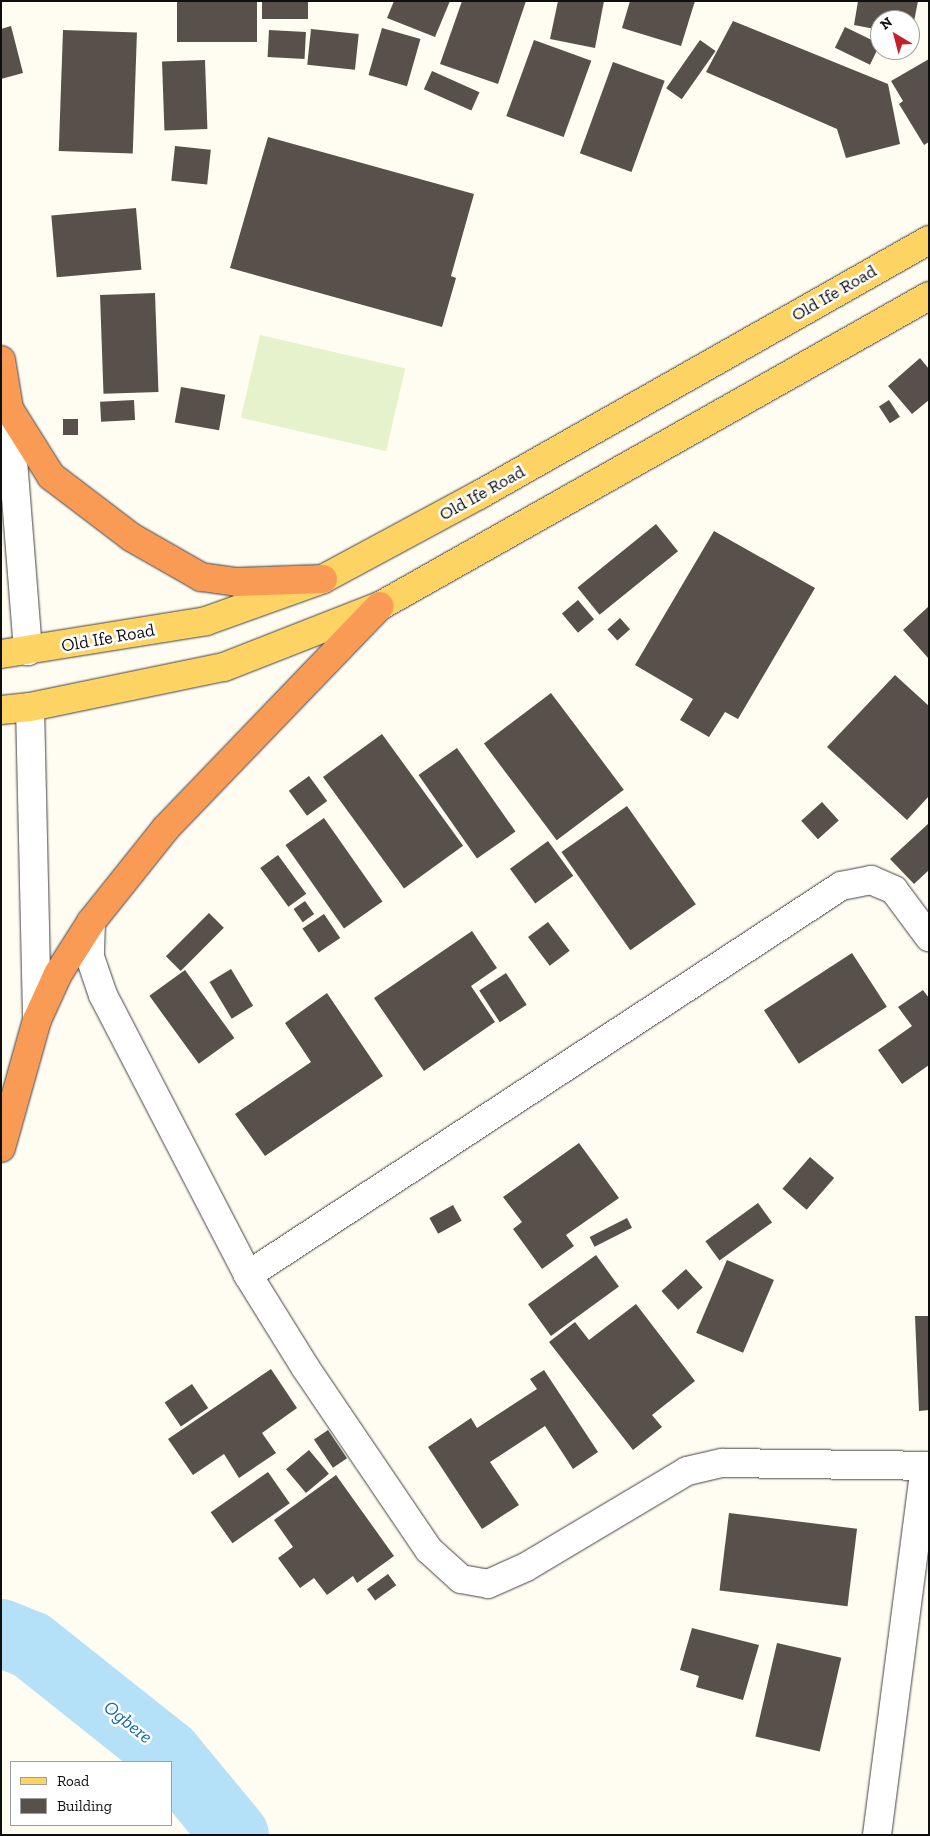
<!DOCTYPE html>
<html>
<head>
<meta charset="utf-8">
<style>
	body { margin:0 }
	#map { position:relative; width:930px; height:1836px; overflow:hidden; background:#fffcf1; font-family:"Zilla Slab",serif }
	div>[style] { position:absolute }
	.pitch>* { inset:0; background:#e6f2cb; transform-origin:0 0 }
	.river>* { height:68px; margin:-34px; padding:0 34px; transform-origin:34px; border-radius:34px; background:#b4e1f8 }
	.building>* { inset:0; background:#58504b; transform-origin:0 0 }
	.roads { filter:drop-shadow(0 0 1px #424242) drop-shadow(0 0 1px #424242) }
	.minor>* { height:28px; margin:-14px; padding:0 14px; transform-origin:14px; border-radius:14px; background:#fff }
	.major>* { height:28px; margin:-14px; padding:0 14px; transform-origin:14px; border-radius:14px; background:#fdd363 }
	.highway>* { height:28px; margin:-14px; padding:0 14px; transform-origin:14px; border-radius:14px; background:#f99b55 }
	span { translate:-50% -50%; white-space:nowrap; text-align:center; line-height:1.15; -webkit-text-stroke:5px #fff; paint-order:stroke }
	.street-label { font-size:18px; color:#0f0f0f }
	.water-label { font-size:19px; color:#126aa7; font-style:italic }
	.frame { position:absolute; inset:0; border:2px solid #0f0f0f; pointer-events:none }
	.legend { position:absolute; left:10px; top:1761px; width:162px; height:65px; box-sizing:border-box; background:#fff; border:1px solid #9f9f9f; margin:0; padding:6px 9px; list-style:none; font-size:15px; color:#0f0f0f }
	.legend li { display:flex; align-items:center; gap:10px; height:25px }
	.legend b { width:25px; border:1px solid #9f9f9f }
	.north { position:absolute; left:870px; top:10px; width:50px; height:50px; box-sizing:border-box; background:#fff; border:1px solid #9f9f9f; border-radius:50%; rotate:323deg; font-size:14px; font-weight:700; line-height:20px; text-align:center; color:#0f0f0f }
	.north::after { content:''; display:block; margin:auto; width:18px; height:22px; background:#c5212d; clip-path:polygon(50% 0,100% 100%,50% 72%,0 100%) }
</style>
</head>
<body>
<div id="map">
	<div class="pitch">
		<i style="left:260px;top:335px;width:149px;height:85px;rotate:13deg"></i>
	</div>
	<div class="river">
		<i style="left:1px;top:1633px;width:32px;rotate:22deg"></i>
		<i style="left:31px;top:1645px;width:175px;rotate:38.5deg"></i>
		<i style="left:168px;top:1754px;width:105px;rotate:50.4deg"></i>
	</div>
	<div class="building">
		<i style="left:177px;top:1px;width:80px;height:41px"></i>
		<i style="left:262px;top:1px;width:46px;height:18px"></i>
		<i style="clip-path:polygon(394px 1px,450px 1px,435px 37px,387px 18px)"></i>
		<i style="clip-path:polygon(462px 1px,526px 1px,498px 84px,440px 64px)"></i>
		<i style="clip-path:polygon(558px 1px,604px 1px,595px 48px,550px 39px)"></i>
		<i style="clip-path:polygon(630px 1px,695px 1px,681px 46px,622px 28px)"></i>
		<i style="clip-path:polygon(858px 1px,918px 1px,911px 37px,910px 20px,880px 20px,880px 30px,854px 25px)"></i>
		<i style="clip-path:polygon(733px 21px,888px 84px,900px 144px,846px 158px,837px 129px,706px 72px)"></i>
		<i style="clip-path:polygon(11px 26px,23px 73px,1px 79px,1px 29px)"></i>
		<i style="left:845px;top:27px;width:39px;height:23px;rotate:26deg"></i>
		<i style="left:382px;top:28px;width:40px;height:49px;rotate:16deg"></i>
		<i style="left:311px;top:29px;width:48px;height:36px;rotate:6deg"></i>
		<i style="left:63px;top:30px;width:74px;height:121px;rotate:2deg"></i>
		<i style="left:269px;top:30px;width:37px;height:27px;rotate:3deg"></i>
		<i style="left:534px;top:40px;width:61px;height:81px;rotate:20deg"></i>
		<i style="left:700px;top:40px;width:19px;height:59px;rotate:35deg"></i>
		<i style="clip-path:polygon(929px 59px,929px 142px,924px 145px,899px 104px,903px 101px,891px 81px)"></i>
		<i style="left:205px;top:60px;width:69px;height:43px;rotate:88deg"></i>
		<i style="left:613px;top:62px;width:55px;height:97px;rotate:20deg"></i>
		<i style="left:432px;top:71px;width:52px;height:20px;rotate:24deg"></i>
		<i style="clip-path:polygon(268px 137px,474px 194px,451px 276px,456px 278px,442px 327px,230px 268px)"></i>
		<i style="left:175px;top:146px;width:36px;height:35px;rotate:6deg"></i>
		<i style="left:136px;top:208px;width:62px;height:85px;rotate:85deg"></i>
		<i style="left:155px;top:293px;width:99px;height:55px;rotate:88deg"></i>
		<i style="clip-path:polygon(920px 358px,929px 369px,929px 400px,912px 414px,888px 386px)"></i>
		<i style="left:181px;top:387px;width:45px;height:36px;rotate:10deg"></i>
		<i style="left:134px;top:400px;width:20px;height:34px;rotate:87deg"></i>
		<i style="left:889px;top:400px;width:20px;height:12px;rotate:57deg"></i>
		<i style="left:78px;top:419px;width:16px;height:15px;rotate:90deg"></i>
		<i style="left:656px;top:524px;width:35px;height:101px;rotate:51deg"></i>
		<i style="clip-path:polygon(714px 531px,815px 588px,738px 719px,725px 712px,709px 737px,680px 720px,693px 699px,635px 665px)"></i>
		<i style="left:578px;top:600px;width:25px;height:21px;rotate:50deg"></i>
		<i style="clip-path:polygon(929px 606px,929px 659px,903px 630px)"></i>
		<i style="left:620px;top:618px;width:15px;height:17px;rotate:48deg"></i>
		<i style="clip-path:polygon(895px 675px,929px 706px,929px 796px,907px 820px,827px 747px)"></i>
		<i style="left:551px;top:693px;width:121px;height:84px;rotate:53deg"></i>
		<i style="left:382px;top:734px;width:138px;height:73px;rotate:54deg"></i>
		<i style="left:457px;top:748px;width:102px;height:47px;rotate:55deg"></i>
		<i style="left:309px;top:776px;width:31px;height:25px;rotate:54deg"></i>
		<i style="left:822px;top:802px;width:25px;height:28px;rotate:48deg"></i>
		<i style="left:627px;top:806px;width:120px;height:80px;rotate:55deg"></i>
		<i style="left:324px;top:818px;width:102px;height:47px;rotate:55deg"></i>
		<i style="clip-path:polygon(929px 823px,929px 870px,914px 884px,890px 859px)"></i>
		<i style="left:548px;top:841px;width:43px;height:47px;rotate:54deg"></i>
		<i style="left:278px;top:855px;width:48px;height:22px;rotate:54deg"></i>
		<i style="left:305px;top:901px;width:16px;height:14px;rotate:55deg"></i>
		<i style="left:209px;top:913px;width:21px;height:61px;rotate:45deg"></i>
		<i style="left:324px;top:914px;width:29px;height:26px;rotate:56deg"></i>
		<i style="left:548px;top:922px;width:36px;height:25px;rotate:53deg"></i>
		<i style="clip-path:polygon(472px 931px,497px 968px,471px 986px,495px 1022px,424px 1071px,374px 998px)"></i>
		<i style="left:852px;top:953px;width:64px;height:105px;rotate:57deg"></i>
		<i style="left:231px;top:969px;width:43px;height:25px;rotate:59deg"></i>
		<i style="left:185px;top:970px;width:84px;height:44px;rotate:54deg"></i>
		<i style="left:506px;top:973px;width:38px;height:32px;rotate:57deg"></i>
		<i style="clip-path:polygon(923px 990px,929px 998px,929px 1065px,902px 1084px,878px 1050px,912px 1026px,898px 1007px)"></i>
		<i style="clip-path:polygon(327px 993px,383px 1076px,265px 1156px,235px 1114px,311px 1062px,285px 1023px)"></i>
		<i style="clip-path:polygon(579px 1143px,619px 1198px,566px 1235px,574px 1246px,542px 1269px,513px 1229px,522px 1222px,503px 1197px)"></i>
		<i style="left:810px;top:1157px;width:32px;height:42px;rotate:41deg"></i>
		<i style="left:758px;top:1203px;width:24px;height:65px;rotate:54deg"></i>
		<i style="left:453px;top:1205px;width:18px;height:27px;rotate:61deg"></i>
		<i style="left:627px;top:1218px;width:11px;height:42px;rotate:63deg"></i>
		<i style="left:596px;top:1255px;width:39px;height:84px;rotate:54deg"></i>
		<i style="left:727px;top:1260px;width:51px;height:79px;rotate:23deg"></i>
		<i style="left:686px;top:1269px;width:25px;height:33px;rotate:48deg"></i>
		<i style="clip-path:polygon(636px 1304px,695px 1381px,652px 1415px,662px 1427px,633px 1450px,549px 1342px,575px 1322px,589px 1340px)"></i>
		<i style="clip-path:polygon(915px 1316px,929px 1316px,929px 1410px,919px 1411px)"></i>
		<i style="clip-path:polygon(271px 1369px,297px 1408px,262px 1433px,276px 1453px,239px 1478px,224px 1454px,193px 1475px,168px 1439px)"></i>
		<i style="clip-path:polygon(544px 1370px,598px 1452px,573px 1469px,545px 1426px,490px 1462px,519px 1505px,482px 1529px,428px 1447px,471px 1418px,477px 1428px,537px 1389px,530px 1379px)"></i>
		<i style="left:192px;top:1384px;width:29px;height:33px;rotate:56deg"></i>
		<i style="left:328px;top:1430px;width:34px;height:17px;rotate:56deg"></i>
		<i style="left:309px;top:1450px;width:31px;height:30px;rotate:50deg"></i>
		<i style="left:268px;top:1472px;width:38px;height:70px;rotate:55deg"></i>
		<i style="clip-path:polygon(336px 1475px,394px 1556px,357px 1583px,353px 1576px,327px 1595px,314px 1578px,300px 1588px,278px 1558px,293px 1547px,274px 1520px)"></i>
		<i style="left:729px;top:1513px;width:129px;height:78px;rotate:7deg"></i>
		<i style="left:388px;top:1574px;width:14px;height:26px;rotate:54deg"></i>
		<i style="clip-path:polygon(692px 1628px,759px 1645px,743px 1700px,696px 1687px,699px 1676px,680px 1670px)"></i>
		<i style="left:777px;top:1643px;width:66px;height:96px;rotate:13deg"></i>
	</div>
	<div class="roads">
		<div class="minor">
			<i style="left:9px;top:409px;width:243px;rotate:85.5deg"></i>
			<i style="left:30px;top:707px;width:313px;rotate:88.7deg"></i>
			<i style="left:91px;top:922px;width:35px;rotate:92deg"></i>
			<i style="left:90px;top:957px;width:40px;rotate:71.1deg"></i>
			<i style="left:103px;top:995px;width:315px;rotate:62.6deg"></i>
			<i style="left:248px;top:1275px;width:108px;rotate:58.2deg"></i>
			<i style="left:305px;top:1367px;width:221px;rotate:55.9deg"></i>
			<i style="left:429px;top:1550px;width:43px;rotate:42.2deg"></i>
			<i style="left:461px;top:1579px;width:27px;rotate:10deg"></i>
			<i style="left:488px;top:1584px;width:42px;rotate:-24.1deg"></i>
			<i style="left:526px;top:1567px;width:187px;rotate:-30.8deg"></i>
			<i style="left:687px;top:1471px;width:37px;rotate:-13deg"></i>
			<i style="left:723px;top:1463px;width:206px;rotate:0.8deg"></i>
			<i style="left:248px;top:1275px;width:709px;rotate:-33.26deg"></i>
			<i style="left:841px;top:886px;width:31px;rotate:-11deg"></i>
			<i style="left:871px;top:880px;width:25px;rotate:23deg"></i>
			<i style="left:894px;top:890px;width:59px;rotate:53.3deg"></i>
			<i style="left:877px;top:1835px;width:372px;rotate:-82.6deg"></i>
		</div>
		<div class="major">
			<i style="left:1px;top:654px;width:208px;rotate:-9.1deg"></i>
			<i style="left:206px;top:621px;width:124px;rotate:-19.7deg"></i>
			<i style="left:323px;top:579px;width:177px;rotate:-28.3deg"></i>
			<i style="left:479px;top:495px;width:517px;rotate:-29.54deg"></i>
			<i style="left:1px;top:710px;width:29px;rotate:-6deg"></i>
			<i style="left:30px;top:707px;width:198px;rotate:-11.7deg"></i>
			<i style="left:224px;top:667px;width:168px;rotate:-21.4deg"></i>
			<i style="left:380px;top:606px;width:630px;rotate:-29.45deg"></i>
		</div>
		<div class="highway">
			<i style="left:1px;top:360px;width:50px;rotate:80.7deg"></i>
			<i style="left:9px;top:409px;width:79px;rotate:57.9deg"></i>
			<i style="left:51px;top:476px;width:101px;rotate:37.3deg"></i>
			<i style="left:131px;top:537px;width:81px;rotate:29.7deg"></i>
			<i style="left:201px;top:577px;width:36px;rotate:8deg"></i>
			<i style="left:237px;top:582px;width:86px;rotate:-2deg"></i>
			<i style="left:1px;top:1148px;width:133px;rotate:-74.3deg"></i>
			<i style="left:37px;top:1020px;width:51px;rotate:-65.5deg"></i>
			<i style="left:58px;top:974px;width:62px;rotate:-57.6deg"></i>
			<i style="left:91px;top:922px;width:120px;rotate:-51.4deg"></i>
			<i style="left:166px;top:828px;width:308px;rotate:-46.1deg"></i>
		</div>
	</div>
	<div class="street-label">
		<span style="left:834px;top:293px;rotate:-30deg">Old Ife Road</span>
		<span style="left:482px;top:493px;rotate:-29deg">Old Ife Road</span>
		<span style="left:108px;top:638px;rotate:-10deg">Old Ife Road</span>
	</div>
	<div class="water-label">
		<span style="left:128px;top:1722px;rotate:39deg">Ogbere</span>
	</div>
	<div class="frame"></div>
	<ul class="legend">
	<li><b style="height:6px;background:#fdd363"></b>Road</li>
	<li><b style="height:14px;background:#58504b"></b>Building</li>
	</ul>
	<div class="north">N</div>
</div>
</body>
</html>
